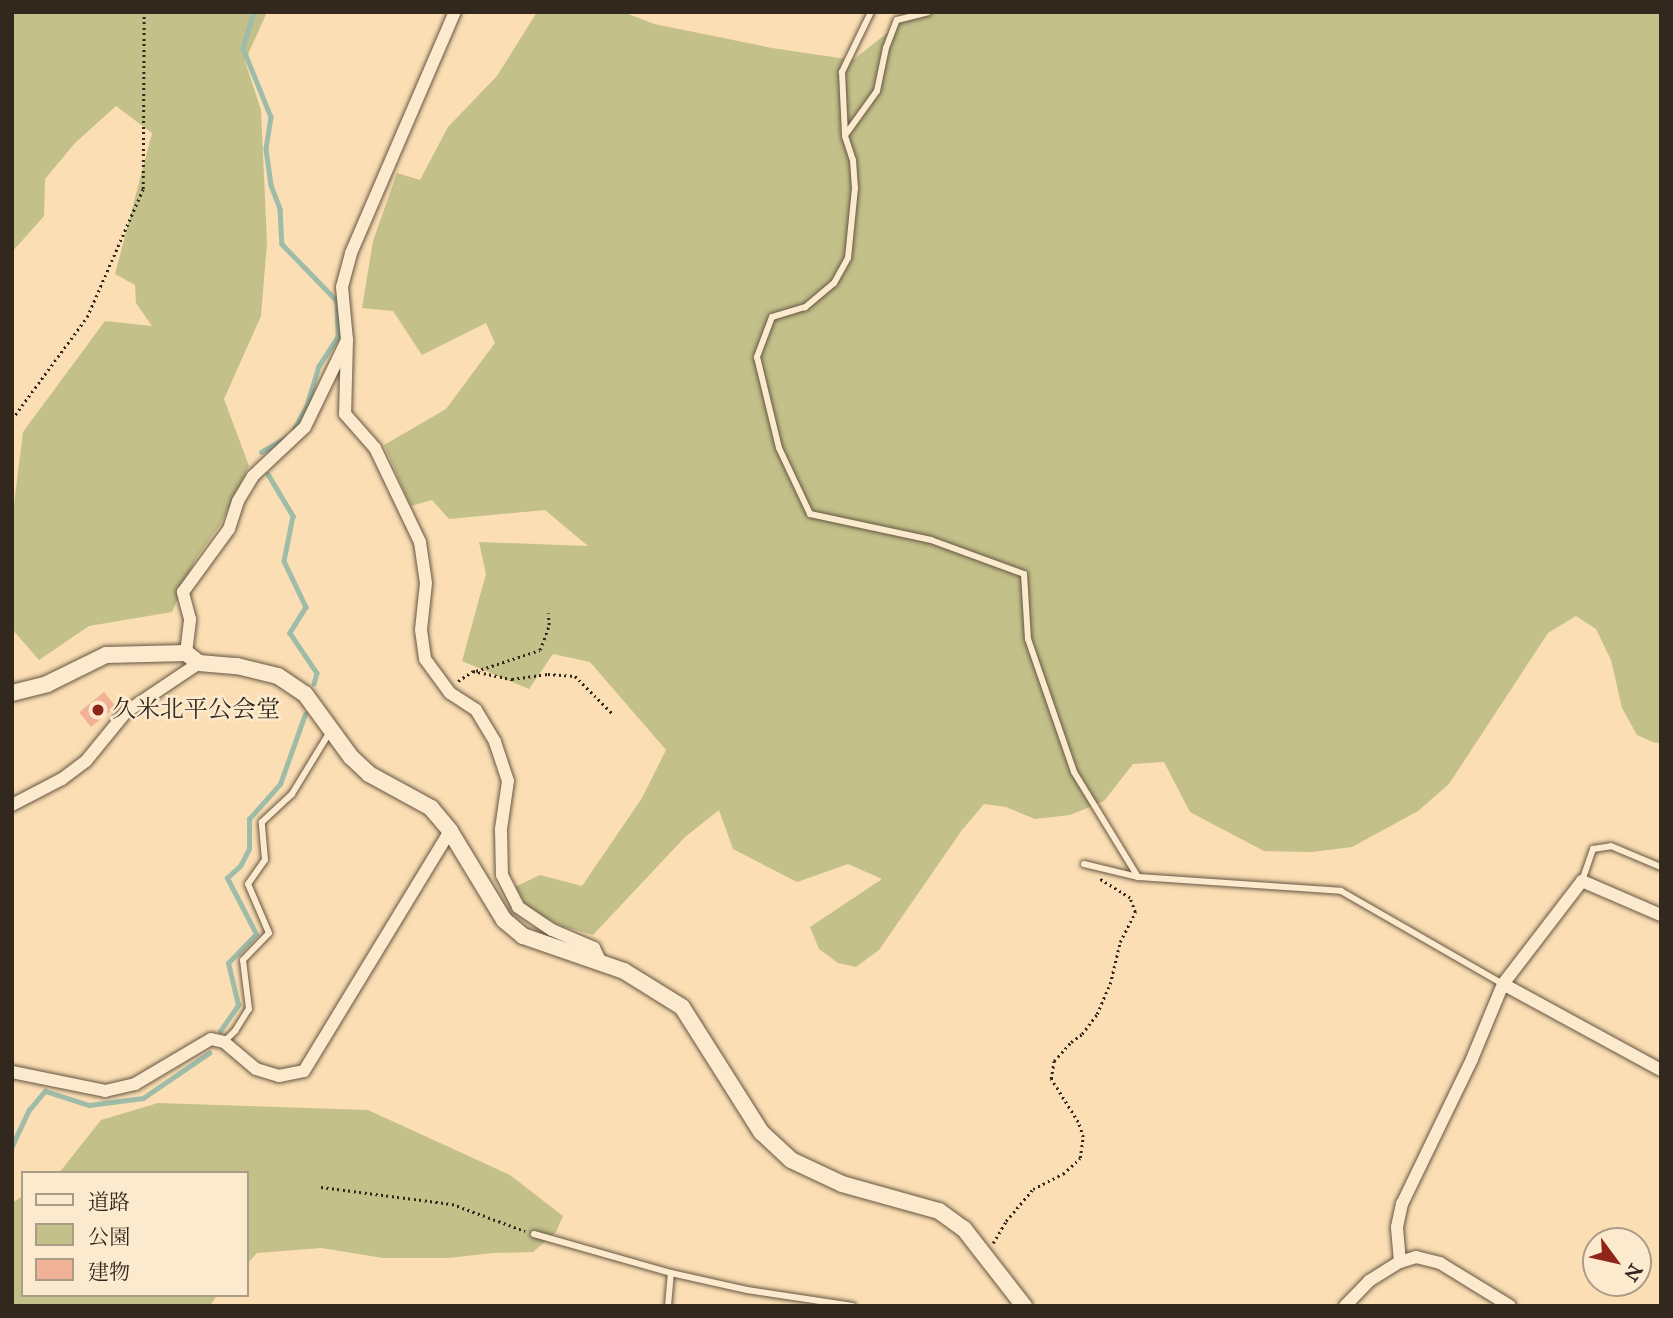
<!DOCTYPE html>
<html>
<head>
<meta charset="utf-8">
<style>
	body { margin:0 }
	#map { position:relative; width:1673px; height:1318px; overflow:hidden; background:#fbdeb3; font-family:"IM FELL Great Primer","Noto Serif JP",serif }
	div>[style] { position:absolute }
	.green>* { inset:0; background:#c3c089 }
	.stream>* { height:4.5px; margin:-2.25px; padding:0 2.25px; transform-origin:2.25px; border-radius:2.25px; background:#9fbca9 }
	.building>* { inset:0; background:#f0b196; transform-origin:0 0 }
	.path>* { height:2.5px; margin-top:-1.25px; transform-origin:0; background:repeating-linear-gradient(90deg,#32281e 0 2px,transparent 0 5.5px) }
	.roads { filter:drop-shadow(0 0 2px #645643) drop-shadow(0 0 2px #645643) }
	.service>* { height:6px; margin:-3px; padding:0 3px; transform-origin:3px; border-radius:3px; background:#fceace }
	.minor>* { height:12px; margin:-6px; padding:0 6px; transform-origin:6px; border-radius:6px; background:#fceace }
	.tertiary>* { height:16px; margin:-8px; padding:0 8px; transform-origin:8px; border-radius:8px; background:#fceace }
	.dots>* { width:19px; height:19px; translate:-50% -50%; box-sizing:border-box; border:4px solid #fceace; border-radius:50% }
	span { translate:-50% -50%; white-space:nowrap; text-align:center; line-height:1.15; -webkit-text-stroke:5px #fceace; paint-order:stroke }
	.poi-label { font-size:24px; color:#32281e }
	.left { translate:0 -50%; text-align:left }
	.frame { position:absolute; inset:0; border:14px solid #32281e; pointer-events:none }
	.legend { position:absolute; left:21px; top:1171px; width:228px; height:126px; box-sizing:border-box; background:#fceace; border:2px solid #ab9c88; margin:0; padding:9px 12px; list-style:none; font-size:21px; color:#32281e }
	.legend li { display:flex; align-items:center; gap:14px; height:35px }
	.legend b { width:35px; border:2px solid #ab9c88 }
	.north { position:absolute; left:1582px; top:1227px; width:70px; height:70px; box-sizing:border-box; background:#fceace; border:2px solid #ab9c88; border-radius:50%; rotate:123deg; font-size:19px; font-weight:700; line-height:28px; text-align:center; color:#32281e }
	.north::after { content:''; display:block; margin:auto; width:24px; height:32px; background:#8f2418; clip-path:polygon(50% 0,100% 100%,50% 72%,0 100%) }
</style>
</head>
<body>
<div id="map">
	<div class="green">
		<i style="clip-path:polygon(12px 12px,267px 12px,245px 61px,261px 110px,267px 243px,261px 316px,224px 399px,249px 466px,220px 525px,195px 560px,172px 612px,89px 626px,39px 660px,12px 629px,12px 520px,23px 432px,105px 321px,152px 326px,136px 303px,135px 285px,115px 274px,152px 133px,116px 106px,75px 143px,45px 179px,44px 216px,12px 252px)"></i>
		<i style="clip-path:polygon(537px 12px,623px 12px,654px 24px,772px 48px,853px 60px,905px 19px,909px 12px,1661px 12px,1661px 742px,1655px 743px,1637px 735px,1622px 708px,1611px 660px,1596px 629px,1576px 616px,1548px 633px,1449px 784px,1418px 811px,1352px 847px,1312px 852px,1264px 851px,1190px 812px,1164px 762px,1133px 764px,1104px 801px,1070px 815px,1035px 819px,1006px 807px,984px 804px,962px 830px,879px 950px,856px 967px,838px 963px,819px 949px,810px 927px,882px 879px,848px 864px,797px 882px,733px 849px,719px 810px,685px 837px,593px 935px,564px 927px,529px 910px,515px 887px,540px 875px,582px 886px,642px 798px,666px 750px,590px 662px,553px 654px,529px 689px,462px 661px,486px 574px,479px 542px,588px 546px,545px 510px,449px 519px,432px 500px,411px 506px,384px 445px,446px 409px,495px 343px,486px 323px,422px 355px,393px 311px,362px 308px,373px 241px,397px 173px,420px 180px,448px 127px,497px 76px)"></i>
		<i style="clip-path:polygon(158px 1103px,368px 1110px,510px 1175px,563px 1216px,556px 1232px,533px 1252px,493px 1253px,448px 1258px,383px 1258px,321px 1248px,257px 1253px,247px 1264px,247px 1173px,59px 1173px,101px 1120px)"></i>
		<i style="clip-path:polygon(23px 1196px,23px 1295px,217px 1295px,210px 1306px,12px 1306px,12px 1203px)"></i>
	</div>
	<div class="stream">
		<i style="left:254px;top:12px;width:38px;rotate:107deg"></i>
		<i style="left:243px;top:48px;width:74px;rotate:67.9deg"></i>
		<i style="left:271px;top:117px;width:32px;rotate:99deg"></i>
		<i style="left:266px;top:149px;width:36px;rotate:82deg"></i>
		<i style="left:271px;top:185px;width:26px;rotate:69deg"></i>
		<i style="left:280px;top:209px;width:35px;rotate:87deg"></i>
		<i style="left:282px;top:244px;width:79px;rotate:46deg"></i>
		<i style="left:337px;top:301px;width:36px;rotate:88deg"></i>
		<i style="left:338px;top:337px;width:35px;rotate:123deg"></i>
		<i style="left:319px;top:366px;width:42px;rotate:106.7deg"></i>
		<i style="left:307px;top:406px;width:27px;rotate:118deg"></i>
		<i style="left:261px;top:452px;width:28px;rotate:-30deg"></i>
		<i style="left:268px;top:474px;width:49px;rotate:59.2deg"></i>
		<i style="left:293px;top:516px;width:46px;rotate:101.3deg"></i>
		<i style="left:284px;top:561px;width:51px;rotate:64.4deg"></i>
		<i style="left:306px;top:607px;width:31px;rotate:122deg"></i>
		<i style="left:290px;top:633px;width:48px;rotate:56deg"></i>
		<i style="left:317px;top:673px;width:11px;rotate:105deg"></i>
		<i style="left:220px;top:1031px;width:32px;rotate:-55deg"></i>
		<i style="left:238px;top:1005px;width:43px;rotate:-103.4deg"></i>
		<i style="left:228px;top:963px;width:40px;rotate:-46deg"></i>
		<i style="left:256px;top:934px;width:63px;rotate:-117.4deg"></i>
		<i style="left:227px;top:878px;width:18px;rotate:-43deg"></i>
		<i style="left:240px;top:866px;width:19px;rotate:-62deg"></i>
		<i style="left:249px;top:849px;width:30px;rotate:-90deg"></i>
		<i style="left:249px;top:819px;width:47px;rotate:-48.5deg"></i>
		<i style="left:280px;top:784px;width:74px;rotate:-70.3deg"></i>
		<i style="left:12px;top:1146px;width:40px;rotate:-65deg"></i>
		<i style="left:29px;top:1110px;width:25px;rotate:-50deg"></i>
		<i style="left:45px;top:1091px;width:46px;rotate:17.7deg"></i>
		<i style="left:89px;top:1105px;width:54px;rotate:-7.4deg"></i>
		<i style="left:143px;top:1098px;width:80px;rotate:-34.3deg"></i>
	</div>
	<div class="building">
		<i style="left:104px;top:692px;width:19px;height:32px;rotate:51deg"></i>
	</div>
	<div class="path">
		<i style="left:12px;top:419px;width:127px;rotate:-53.7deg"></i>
		<i style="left:87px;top:317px;width:140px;rotate:-66.4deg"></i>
		<i style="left:143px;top:189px;width:177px;rotate:-89.7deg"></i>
		<i style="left:476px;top:671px;width:67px;rotate:-18.2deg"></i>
		<i style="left:540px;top:650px;width:27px;rotate:-70deg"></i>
		<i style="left:549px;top:625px;width:12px;rotate:-95deg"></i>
		<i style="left:458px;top:681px;width:18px;rotate:-34deg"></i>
		<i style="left:473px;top:671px;width:40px;rotate:12deg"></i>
		<i style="left:512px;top:679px;width:36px;rotate:-8deg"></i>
		<i style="left:548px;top:674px;width:27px;rotate:4deg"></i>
		<i style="left:575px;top:676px;width:54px;rotate:45deg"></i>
		<i style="left:321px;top:1187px;width:132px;rotate:7.4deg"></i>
		<i style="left:452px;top:1204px;width:78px;rotate:20.3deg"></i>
		<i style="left:993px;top:1243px;width:26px;rotate:-59deg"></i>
		<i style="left:1006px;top:1221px;width:42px;rotate:-49.8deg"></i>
		<i style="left:1033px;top:1189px;width:34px;rotate:-27deg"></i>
		<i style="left:1063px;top:1174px;width:23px;rotate:-43deg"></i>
		<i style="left:1080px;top:1158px;width:21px;rotate:-82deg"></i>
		<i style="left:1083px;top:1137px;width:16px;rotate:-108deg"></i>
		<i style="left:1078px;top:1122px;width:51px;rotate:-122.1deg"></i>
		<i style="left:1051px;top:1079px;width:18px;rotate:-81deg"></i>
		<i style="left:1054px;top:1061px;width:25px;rotate:-48deg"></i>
		<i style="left:1071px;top:1042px;width:14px;rotate:-36deg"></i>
		<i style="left:1082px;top:1034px;width:25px;rotate:-53deg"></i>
		<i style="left:1097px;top:1014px;width:33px;rotate:-67deg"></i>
		<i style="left:1110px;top:984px;width:43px;rotate:-76.6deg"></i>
		<i style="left:1120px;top:942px;width:34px;rotate:-63deg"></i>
		<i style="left:1135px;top:912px;width:15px;rotate:-110deg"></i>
		<i style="left:1130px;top:898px;width:36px;rotate:-148deg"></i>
	</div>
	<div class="roads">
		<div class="service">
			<i style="left:871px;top:12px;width:67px;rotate:115.8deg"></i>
			<i style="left:842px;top:72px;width:64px;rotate:87.3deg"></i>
			<i style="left:845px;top:136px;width:25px;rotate:72deg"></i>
			<i style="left:853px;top:160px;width:28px;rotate:86deg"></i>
			<i style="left:855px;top:188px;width:70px;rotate:95.7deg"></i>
			<i style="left:848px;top:258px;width:29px;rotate:119deg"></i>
			<i style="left:834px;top:283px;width:38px;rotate:140deg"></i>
			<i style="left:805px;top:307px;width:34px;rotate:163deg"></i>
			<i style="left:772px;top:317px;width:43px;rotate:110.6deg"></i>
			<i style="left:757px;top:357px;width:94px;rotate:76.4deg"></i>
			<i style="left:779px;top:448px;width:73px;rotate:64.8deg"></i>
			<i style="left:810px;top:514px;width:124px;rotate:12.1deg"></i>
			<i style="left:931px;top:540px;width:99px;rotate:20.1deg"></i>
			<i style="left:1024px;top:574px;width:65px;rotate:86.5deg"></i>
			<i style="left:1028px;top:639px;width:141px;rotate:70.9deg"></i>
			<i style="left:1074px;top:772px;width:123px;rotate:58.6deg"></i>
			<i style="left:846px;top:134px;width:53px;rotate:-54.2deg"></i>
			<i style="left:877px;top:91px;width:44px;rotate:-78.2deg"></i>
			<i style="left:886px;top:48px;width:30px;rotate:-69deg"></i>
			<i style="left:897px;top:20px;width:32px;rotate:-14deg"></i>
			<i style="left:1084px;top:864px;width:56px;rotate:13.5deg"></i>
			<i style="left:1138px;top:877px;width:203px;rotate:3.9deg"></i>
			<i style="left:1341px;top:891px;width:187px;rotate:29.9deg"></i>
			<i style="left:1582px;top:881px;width:34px;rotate:-71deg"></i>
			<i style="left:1593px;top:849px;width:18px;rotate:-9deg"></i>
			<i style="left:1611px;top:846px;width:54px;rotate:22.8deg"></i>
			<i style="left:224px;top:1042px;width:16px;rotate:-45deg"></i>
			<i style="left:235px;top:1031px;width:26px;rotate:-58deg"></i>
			<i style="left:249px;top:1009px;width:49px;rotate:-97deg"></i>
			<i style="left:243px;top:960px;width:37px;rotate:-46deg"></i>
			<i style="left:269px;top:933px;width:53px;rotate:-113.2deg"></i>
			<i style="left:248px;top:884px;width:29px;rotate:-55deg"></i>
			<i style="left:265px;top:860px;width:38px;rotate:-95deg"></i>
			<i style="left:262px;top:822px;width:41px;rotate:-43deg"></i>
			<i style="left:292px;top:794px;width:75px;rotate:-58.6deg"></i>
			<i style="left:534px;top:1234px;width:142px;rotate:15.9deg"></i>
			<i style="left:668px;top:1306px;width:33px;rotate:-85deg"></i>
			<i style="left:671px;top:1273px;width:78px;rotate:12.6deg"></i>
			<i style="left:747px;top:1290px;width:107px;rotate:8.6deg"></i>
		</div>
		<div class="minor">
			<i style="left:347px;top:340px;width:74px;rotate:91.5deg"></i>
			<i style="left:345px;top:414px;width:45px;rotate:48.6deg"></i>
			<i style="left:375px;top:448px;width:104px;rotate:64.4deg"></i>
			<i style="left:420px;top:542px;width:41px;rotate:81.7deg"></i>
			<i style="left:426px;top:583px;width:47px;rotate:96.1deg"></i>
			<i style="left:421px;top:630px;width:29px;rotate:82deg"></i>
			<i style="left:425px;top:659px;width:42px;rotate:53.7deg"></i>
			<i style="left:450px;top:693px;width:31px;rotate:33deg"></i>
			<i style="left:476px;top:710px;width:37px;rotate:59deg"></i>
			<i style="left:495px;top:742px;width:41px;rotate:71.6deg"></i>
			<i style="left:508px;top:781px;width:49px;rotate:98.3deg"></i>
			<i style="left:501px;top:829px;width:46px;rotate:88.8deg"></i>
			<i style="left:502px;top:875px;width:36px;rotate:63deg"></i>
			<i style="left:518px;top:907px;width:41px;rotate:34.1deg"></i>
			<i style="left:552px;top:930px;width:46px;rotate:23.2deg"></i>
			<i style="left:594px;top:948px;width:17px;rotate:65deg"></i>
			<i style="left:186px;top:653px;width:34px;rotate:-83deg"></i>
			<i style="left:190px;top:619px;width:28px;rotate:-105deg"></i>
			<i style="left:183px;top:592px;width:78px;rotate:-53.9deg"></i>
			<i style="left:229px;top:529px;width:29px;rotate:-72deg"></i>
			<i style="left:238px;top:501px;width:29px;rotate:-59deg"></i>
			<i style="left:253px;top:476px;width:71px;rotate:-43.3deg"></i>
			<i style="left:305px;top:427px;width:97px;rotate:-64.2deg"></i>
			<i style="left:347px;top:340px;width:53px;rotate:-95.4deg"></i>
			<i style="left:342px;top:287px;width:35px;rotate:-75deg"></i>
			<i style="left:351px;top:253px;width:262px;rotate:-66.7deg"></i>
			<i style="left:12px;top:805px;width:56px;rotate:-27.5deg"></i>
			<i style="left:62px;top:779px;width:30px;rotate:-37deg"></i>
			<i style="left:86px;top:761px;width:63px;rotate:-50.8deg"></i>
			<i style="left:126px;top:712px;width:88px;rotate:-33.9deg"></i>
			<i style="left:1503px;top:984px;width:180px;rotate:28.6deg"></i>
			<i style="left:12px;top:1072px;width:95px;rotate:11.5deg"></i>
			<i style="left:105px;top:1091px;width:31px;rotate:-13deg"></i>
			<i style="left:135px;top:1084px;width:88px;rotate:-30.6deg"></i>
			<i style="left:211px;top:1039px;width:13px;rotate:13deg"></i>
			<i style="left:224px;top:1042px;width:42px;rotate:40.2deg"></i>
			<i style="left:256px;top:1069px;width:24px;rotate:17deg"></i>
			<i style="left:279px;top:1076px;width:25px;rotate:-11deg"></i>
			<i style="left:304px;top:1071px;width:281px;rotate:-58.7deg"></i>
			<i style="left:1400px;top:1262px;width:35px;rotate:-95deg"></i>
			<i style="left:1397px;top:1227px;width:24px;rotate:-78deg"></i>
			<i style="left:1402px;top:1204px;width:161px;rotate:-64.2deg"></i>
			<i style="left:1472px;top:1059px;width:81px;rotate:-67.5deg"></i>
			<i style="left:1503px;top:984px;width:130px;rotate:-52.5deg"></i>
			<i style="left:1582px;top:881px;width:86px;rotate:23.3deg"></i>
			<i style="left:1345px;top:1306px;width:35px;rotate:-46deg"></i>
			<i style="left:1369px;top:1281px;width:36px;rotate:-32deg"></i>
			<i style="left:1400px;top:1262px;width:17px;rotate:-17deg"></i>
			<i style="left:1416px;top:1257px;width:25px;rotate:14deg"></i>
			<i style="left:1440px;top:1263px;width:82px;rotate:31.6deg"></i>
		</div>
		<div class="tertiary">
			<i style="left:12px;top:693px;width:36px;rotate:-14deg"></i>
			<i style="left:47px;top:684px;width:66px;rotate:-26.2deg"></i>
			<i style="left:106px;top:655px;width:80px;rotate:-1.4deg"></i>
			<i style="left:186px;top:653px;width:16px;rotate:38deg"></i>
			<i style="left:199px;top:663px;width:38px;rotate:5deg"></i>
			<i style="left:237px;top:666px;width:42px;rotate:13.7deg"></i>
			<i style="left:278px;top:676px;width:32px;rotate:34deg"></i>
			<i style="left:305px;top:694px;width:78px;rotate:53.9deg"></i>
			<i style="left:351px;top:757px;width:25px;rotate:43deg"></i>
			<i style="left:369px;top:774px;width:71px;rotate:28.7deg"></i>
			<i style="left:431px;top:808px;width:30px;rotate:50deg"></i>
			<i style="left:450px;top:831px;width:104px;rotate:58.8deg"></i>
			<i style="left:504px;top:920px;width:25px;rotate:40deg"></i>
			<i style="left:523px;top:936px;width:107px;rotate:19.1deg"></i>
			<i style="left:624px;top:971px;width:68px;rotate:31.8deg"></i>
			<i style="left:682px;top:1007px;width:148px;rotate:57.7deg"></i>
			<i style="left:761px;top:1132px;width:41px;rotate:43deg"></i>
			<i style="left:791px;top:1160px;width:56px;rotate:25.2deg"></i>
			<i style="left:842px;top:1184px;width:101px;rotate:15.6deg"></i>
			<i style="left:939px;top:1211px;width:31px;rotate:36deg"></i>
			<i style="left:964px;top:1229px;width:98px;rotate:52.1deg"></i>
		</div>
	</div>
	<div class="dots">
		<i style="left:98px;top:710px;background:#8f2418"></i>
	</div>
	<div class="poi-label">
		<span class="left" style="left:112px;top:710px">久米北平公会堂</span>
	</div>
	<div class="frame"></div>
	<ul class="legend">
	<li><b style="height:9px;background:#fceace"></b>道路</li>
	<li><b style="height:19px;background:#c3c089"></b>公園</li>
	<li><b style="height:19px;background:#f0b196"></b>建物</li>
	</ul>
	<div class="north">N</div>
</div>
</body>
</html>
